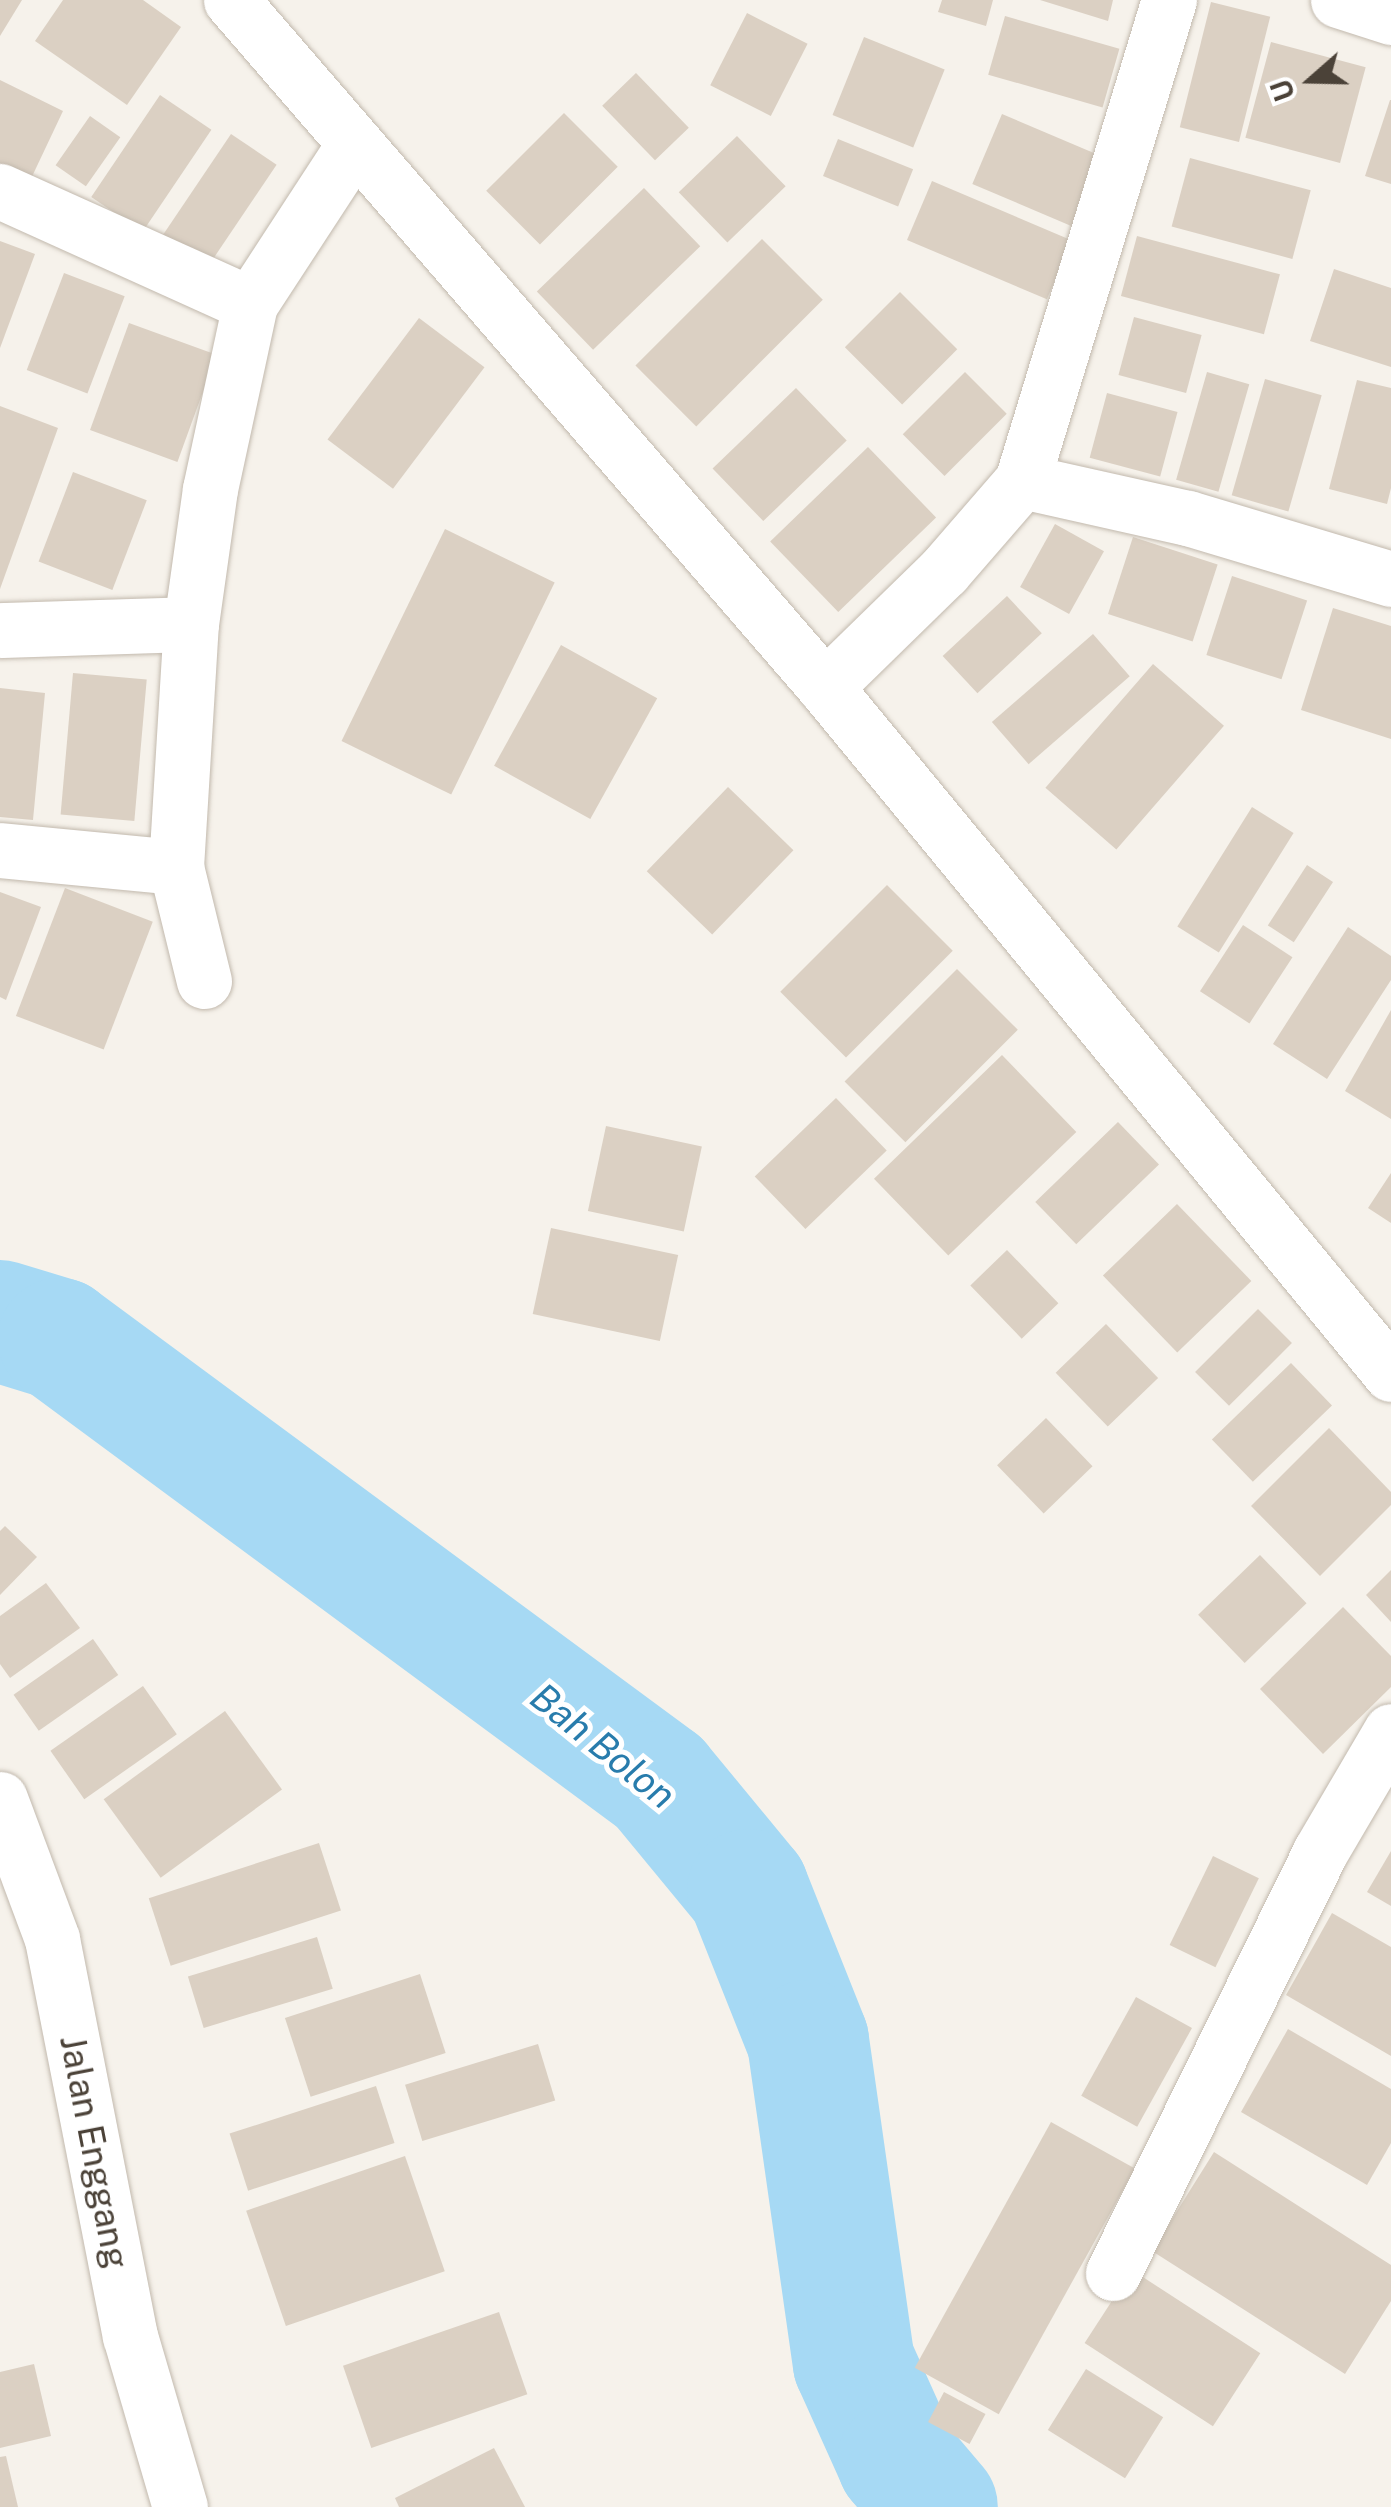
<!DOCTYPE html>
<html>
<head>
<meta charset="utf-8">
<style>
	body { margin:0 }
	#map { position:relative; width:1391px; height:2507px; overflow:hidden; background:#f6f2eb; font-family:"Public Sans",sans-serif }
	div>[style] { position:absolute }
	.river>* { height:122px; margin:-61px; padding:0 61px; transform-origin:61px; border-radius:61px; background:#a6d9f4 }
	.building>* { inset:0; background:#dbd0c3; transform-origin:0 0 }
	.roads { filter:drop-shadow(0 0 2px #c2b9ad) drop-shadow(0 0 2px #c2b9ad) }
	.street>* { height:55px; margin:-27.5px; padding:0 27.5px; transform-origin:27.5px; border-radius:27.5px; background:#fff }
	span { translate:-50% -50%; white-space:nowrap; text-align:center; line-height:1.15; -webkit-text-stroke:10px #fff; paint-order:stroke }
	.street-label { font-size:35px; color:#4b4238 }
	.water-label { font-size:38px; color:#287cac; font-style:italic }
	.north { position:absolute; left:1261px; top:30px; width:100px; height:100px; -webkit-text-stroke:8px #fff; paint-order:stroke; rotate:250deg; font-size:28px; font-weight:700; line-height:40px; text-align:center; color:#4b4238 }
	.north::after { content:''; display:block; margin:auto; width:35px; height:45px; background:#4b4238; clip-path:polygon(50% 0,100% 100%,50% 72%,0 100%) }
</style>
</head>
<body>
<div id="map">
	<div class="river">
		<i style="left:0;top:1321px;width:62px;rotate:17deg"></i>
		<i style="left:59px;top:1339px;width:746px;rotate:36.44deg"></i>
		<i style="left:659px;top:1782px;width:140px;rotate:50.5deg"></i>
		<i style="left:748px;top:1890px;width:162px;rotate:68.3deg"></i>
		<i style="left:808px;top:2041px;width:325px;rotate:81.9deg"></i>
		<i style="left:854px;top:2363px;width:107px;rotate:65.8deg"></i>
		<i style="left:898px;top:2461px;width:60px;rotate:49.7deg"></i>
	</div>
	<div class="building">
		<i style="clip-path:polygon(0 0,22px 0,0 36px)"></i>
		<i style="clip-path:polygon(63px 0,143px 0,181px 27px,127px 105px,35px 41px)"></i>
		<i style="clip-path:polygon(942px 0,993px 0,986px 26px,938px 12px)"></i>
		<i style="clip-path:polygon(1040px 0,1113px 0,1108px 21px)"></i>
		<i style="left:1211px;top:2px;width:61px;height:129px;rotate:14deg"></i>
		<i style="left:747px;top:13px;width:68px;height:81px;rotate:27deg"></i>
		<i style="left:1005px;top:16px;width:119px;height:61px;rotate:16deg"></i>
		<i style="left:864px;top:37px;width:87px;height:84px;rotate:22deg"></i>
		<i style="left:1271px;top:42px;width:98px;height:99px;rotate:15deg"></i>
		<i style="left:636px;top:73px;width:76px;height:47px;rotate:46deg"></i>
		<i style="clip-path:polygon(0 80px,63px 111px,28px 185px,0 171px)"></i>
		<i style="left:160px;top:95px;width:62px;height:123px;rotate:34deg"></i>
		<i style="clip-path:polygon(1390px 100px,1391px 100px,1391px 184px,1365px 176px)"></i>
		<i style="left:564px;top:113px;width:76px;height:110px;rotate:45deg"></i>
		<i style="left:1002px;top:114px;width:110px;height:76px;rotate:23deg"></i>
		<i style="left:90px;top:116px;width:37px;height:60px;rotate:35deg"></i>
		<i style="left:231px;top:134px;width:55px;height:126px;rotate:34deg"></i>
		<i style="left:737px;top:136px;width:70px;height:81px;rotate:46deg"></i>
		<i style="left:838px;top:139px;width:81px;height:40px;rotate:22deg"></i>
		<i style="left:1190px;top:158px;width:125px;height:71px;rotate:15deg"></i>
		<i style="left:932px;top:181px;width:152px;height:64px;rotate:23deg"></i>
		<i style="left:644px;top:188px;width:81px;height:149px;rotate:46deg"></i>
		<i style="left:1137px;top:236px;width:148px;height:62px;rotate:15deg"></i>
		<i style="left:762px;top:239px;width:86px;height:179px;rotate:45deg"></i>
		<i style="clip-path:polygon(0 241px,35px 254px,0 348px)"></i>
		<i style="clip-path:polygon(1334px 269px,1391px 288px,1391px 367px,1310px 341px)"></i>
		<i style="left:64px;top:273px;width:65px;height:104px;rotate:21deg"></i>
		<i style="left:900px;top:292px;width:81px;height:78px;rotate:45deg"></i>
		<i style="left:1134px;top:317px;width:70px;height:60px;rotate:15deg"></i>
		<i style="left:419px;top:318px;width:82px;height:152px;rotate:37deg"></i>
		<i style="left:129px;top:323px;width:93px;height:114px;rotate:20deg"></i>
		<i style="left:965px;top:372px;width:59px;height:88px;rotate:45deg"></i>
		<i style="left:1207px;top:372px;width:44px;height:112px;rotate:16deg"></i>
		<i style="left:1265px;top:379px;width:59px;height:121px;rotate:16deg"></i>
		<i style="clip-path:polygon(1357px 380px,1391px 388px,1391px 488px,1387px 504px,1329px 489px)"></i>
		<i style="left:796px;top:388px;width:73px;height:116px;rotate:46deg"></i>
		<i style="left:1107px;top:393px;width:73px;height:67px;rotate:15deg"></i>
		<i style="clip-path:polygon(0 406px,58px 428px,0 589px)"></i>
		<i style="left:868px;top:447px;width:98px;height:136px;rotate:46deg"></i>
		<i style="left:73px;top:472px;width:79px;height:96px;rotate:21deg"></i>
		<i style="left:1055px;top:524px;width:56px;height:72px;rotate:29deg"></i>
		<i style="left:445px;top:529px;width:122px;height:236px;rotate:26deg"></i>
		<i style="left:1133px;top:537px;width:89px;height:81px;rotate:18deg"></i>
		<i style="left:1232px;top:576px;width:79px;height:83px;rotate:18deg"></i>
		<i style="left:1007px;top:596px;width:51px;height:88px;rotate:47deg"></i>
		<i style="clip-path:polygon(1333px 608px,1391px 626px,1391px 739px,1301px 710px)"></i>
		<i style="left:1093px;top:634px;width:56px;height:134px;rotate:49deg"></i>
		<i style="left:561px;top:645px;width:110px;height:138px;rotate:29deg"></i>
		<i style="left:1153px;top:664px;width:94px;height:164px;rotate:41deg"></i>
		<i style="left:73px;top:673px;width:74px;height:142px;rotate:5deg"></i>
		<i style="clip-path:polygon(0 688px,45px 693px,33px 820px,0 817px)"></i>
		<i style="left:728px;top:787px;width:91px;height:117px;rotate:44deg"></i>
		<i style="left:1252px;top:807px;width:49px;height:141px;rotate:32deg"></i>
		<i style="left:1307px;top:865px;width:31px;height:72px;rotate:33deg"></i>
		<i style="left:887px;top:885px;width:93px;height:151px;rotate:45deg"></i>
		<i style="left:65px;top:888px;width:94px;height:137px;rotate:21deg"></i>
		<i style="clip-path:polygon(0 892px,41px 907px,6px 1000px,0 997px)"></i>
		<i style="left:1243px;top:925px;width:59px;height:79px;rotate:33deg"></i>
		<i style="clip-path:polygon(1348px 927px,1391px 956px,1391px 980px,1327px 1079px,1273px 1044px)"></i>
		<i style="left:957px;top:969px;width:86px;height:159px;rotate:45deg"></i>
		<i style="clip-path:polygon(1391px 1010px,1391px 1119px,1345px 1091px)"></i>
		<i style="left:1002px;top:1055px;width:107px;height:178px;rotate:46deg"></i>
		<i style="left:836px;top:1098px;width:73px;height:113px;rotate:46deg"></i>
		<i style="left:1118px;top:1122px;width:59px;height:115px;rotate:46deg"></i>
		<i style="left:606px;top:1126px;width:98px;height:87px;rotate:12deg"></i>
		<i style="clip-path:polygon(1391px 1173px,1391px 1223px,1368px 1208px)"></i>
		<i style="left:1177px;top:1204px;width:107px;height:103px;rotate:46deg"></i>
		<i style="left:551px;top:1228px;width:130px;height:88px;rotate:12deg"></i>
		<i style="left:1007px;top:1250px;width:74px;height:51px;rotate:46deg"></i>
		<i style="left:1258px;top:1309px;width:48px;height:89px;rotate:45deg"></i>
		<i style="left:1106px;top:1324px;width:75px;height:70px;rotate:46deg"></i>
		<i style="left:1291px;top:1363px;width:59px;height:110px;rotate:46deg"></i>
		<i style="left:1046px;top:1418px;width:67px;height:68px;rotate:46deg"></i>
		<i style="clip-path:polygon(1329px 1428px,1391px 1492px,1391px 1505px,1320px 1576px,1251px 1506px)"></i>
		<i style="clip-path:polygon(5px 1526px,37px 1557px,0 1595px,0 1531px)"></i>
		<i style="left:1260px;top:1555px;width:67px;height:86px;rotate:46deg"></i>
		<i style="clip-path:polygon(1391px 1570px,1391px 1622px,1366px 1595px)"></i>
		<i style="clip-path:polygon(46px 1583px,80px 1628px,10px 1678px,0 1664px,0 1616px)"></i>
		<i style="clip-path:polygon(1343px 1607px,1391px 1656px,1391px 1687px,1323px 1754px,1260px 1689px)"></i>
		<i style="left:93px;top:1639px;width:44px;height:97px;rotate:55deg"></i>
		<i style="left:143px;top:1686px;width:59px;height:113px;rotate:55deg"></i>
		<i style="left:225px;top:1711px;width:97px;height:150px;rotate:54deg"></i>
		<i style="left:319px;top:1843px;width:71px;height:179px;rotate:72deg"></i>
		<i style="clip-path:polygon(1391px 1851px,1391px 1906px,1367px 1892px)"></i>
		<i style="left:1213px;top:1856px;width:51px;height:99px;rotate:26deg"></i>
		<i style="clip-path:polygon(1332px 1913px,1391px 1947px,1391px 2056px,1286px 1995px)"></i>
		<i style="left:317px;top:1937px;width:54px;height:135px;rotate:73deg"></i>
		<i style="left:420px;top:1974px;width:83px;height:142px;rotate:72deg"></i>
		<i style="left:1136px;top:1997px;width:64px;height:113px;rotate:29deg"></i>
		<i style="clip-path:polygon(1288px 2029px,1391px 2089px,1391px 2143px,1367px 2185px,1241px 2112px)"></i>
		<i style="left:538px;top:2044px;width:59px;height:139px;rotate:73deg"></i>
		<i style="left:376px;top:2086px;width:60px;height:154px;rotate:72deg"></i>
		<i style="left:1051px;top:2122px;width:96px;height:281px;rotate:29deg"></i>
		<i style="clip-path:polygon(1214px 2152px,1391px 2265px,1391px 2301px,1345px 2374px,1152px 2251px)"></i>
		<i style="left:405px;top:2156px;width:122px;height:168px;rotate:71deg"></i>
		<i style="left:1132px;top:2270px;width:153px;height:87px;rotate:33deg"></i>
		<i style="left:499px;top:2312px;width:87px;height:165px;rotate:71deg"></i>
		<i style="clip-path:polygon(34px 2364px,51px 2436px,0 2448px,0 2372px)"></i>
		<i style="left:1086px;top:2369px;width:91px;height:72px;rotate:32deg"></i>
		<i style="left:944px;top:2392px;width:47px;height:34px;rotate:28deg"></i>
		<i style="clip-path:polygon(494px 2448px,525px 2507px,399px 2507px,395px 2498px)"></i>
		<i style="clip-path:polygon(6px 2456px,18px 2507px,0 2507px,0 2457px)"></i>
	</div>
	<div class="roads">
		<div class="street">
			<i style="left:231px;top:0;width:908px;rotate:49.15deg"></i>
			<i style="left:825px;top:687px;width:890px;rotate:50.52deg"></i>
			<i style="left:1338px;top:0;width:56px;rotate:17.8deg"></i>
			<i style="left:0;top:191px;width:274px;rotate:24.3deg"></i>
			<i style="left:1022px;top:481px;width:170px;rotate:12.6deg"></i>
			<i style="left:1188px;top:518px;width:212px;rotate:16.7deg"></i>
			<i style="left:0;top:630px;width:191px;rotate:-1.8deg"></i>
			<i style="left:825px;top:687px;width:166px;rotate:-44.3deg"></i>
			<i style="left:944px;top:571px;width:119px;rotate:-49.1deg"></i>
			<i style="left:1022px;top:481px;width:503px;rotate:-73.01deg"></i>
			<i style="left:0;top:850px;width:177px;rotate:5.5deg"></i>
			<i style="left:204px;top:981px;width:117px;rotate:-103.8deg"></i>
			<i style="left:176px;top:867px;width:243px;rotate:-86.5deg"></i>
			<i style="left:191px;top:624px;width:136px;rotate:-82deg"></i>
			<i style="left:210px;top:489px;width:189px;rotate:-77.8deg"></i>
			<i style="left:250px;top:304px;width:189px;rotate:-56.9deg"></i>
			<i style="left:0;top:1799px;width:149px;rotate:69.6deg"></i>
			<i style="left:52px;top:1939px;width:405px;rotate:78.9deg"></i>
			<i style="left:130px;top:2336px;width:178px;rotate:73.7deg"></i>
			<i style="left:1113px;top:2273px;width:469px;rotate:-63.8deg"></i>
			<i style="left:1320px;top:1852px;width:140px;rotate:-59.6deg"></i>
		</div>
	</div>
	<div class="street-label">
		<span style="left:94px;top:2152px;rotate:79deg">Jalan Enggang</span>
	</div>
	<div class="water-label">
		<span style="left:603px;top:1746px;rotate:39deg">Bah Bolon</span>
	</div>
	<div class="north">U</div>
</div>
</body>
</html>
